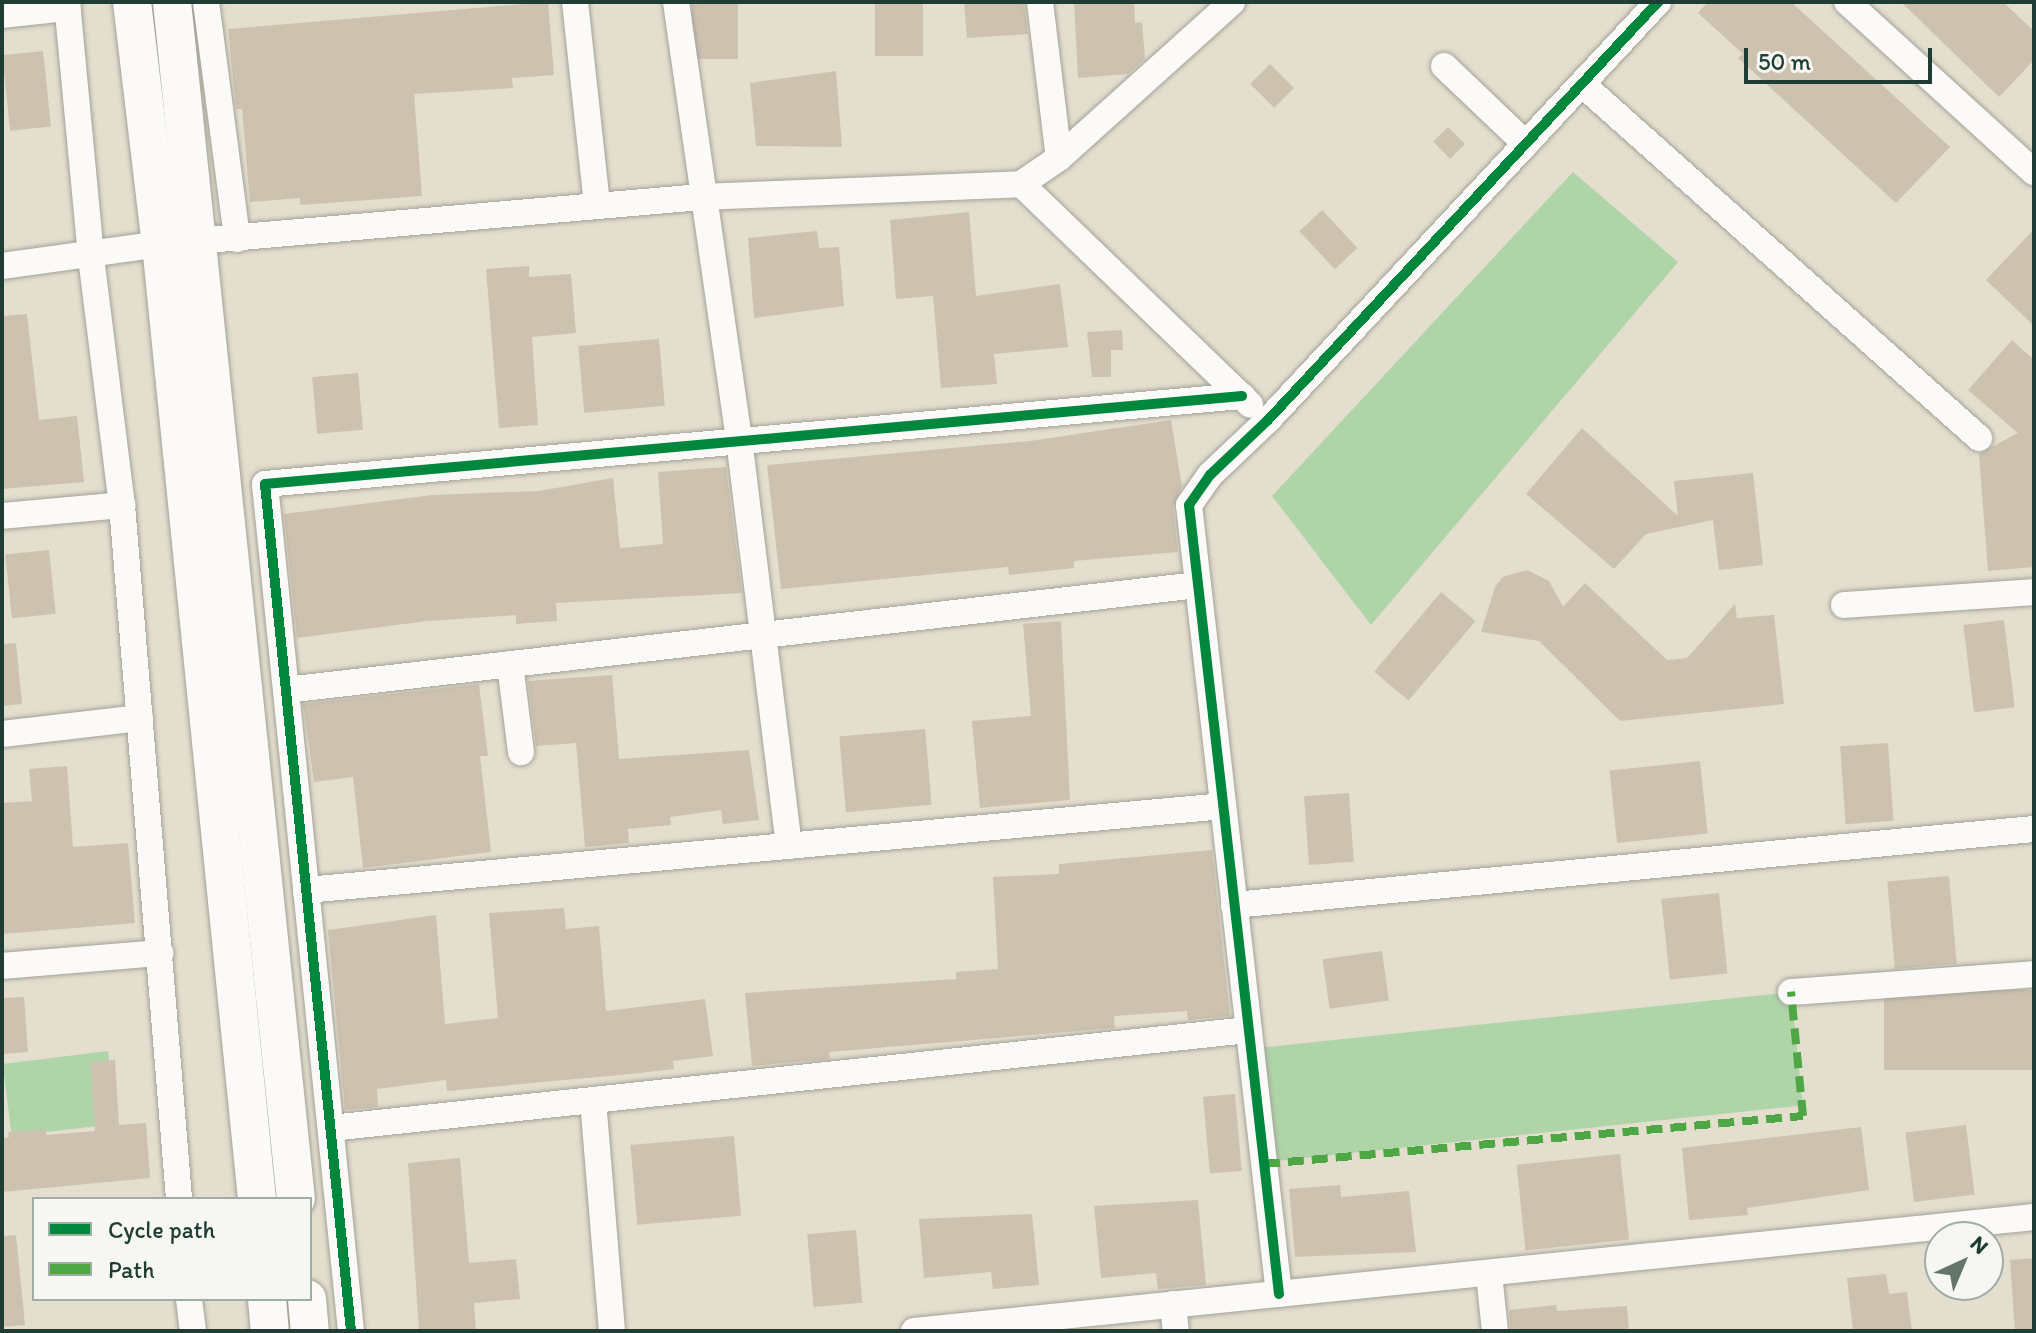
<!DOCTYPE html>
<html>
<head>
<meta charset="utf-8">
<style>
	body { margin:0 }
	#map { position:relative; width:2036px; height:1333px; overflow:hidden; background:#e4dece; font-family:Itim,sans-serif }
	div>[style] { position:absolute }
	.green>* { inset:0; background:#afd4a8; transform-origin:0 0 }
	.building>* { inset:0; background:#cdc2b0; transform-origin:0 0 }
	.roads { filter:drop-shadow(0 0 2px #a2a398) drop-shadow(0 0 2px #a2a398) }
	.street>* { height:26px; margin:-13px; padding:0 13px; transform-origin:13px; border-radius:13px; background:#fbfaf8 }
	.secondary>* { height:38px; margin:-19px; padding:0 19px; transform-origin:19px; border-radius:19px; background:#fbfaf8 }
	.quiet>* { height:8px; margin-top:-4px; transform-origin:0; background:repeating-linear-gradient(90deg,#4fa644 0 16px,transparent 0 24px) }
	.cycleway>* { height:10px; margin:-5px; padding:0 5px; transform-origin:5px; border-radius:5px; background:#00873e }
	span { translate:-50% -50%; white-space:nowrap; text-align:center; line-height:1.15; -webkit-text-stroke:8px #f6f6f2; paint-order:stroke }
	.frame { position:absolute; inset:0; border:4px solid #1f3d34; pointer-events:none }
	.legend { position:absolute; left:32px; top:1197px; width:280px; height:104px; box-sizing:border-box; background:#f6f6f2; border:2px solid #a0aca6; margin:0; padding:10px 14px; list-style:none; font-size:24px; color:#1f3d34 }
	.legend li { display:flex; align-items:center; gap:16px; height:40px }
	.legend b { width:40px; border:2px solid #a0aca6 }
	.north { position:absolute; left:1924px; top:1221px; width:80px; height:80px; box-sizing:border-box; background:#f6f6f2; border:2px solid #a0aca6; border-radius:50%; rotate:44deg; font-size:22px; font-weight:700; line-height:32px; text-align:center; color:#1f3d34 }
	.north::after { content:''; display:block; margin:auto; width:28px; height:36px; background:#64756a; clip-path:polygon(50% 0,100% 100%,50% 72%,0 100%) }
	.scale { position:absolute; left:1744px; top:48px; width:188px; height:36px; box-sizing:border-box; border:4px solid #1f3d34; border-top:0; padding-left:10px; font-size:24px; line-height:28px; white-space:nowrap; color:#1f3d34; -webkit-text-stroke:6px #f6f6f2; paint-order:stroke }
</style>
</head>
<body>
<div id="map">
	<div class="green">
		<i style="clip-path:polygon(1573px 172px,1678px 262px,1371px 625px,1272px 496px)"></i>
		<i style="left:1791px;top:992px;width:114px;height:543px;rotate:84deg"></i>
		<i style="left:108px;top:1051px;width:73px;height:106px;rotate:83deg"></i>
	</div>
	<div class="building">
		<i style="clip-path:polygon(548px 2px,554px 75px,512px 78px,513px 88px,414px 94px,422px 196px,300px 205px,300px 198px,250px 202px,242px 109px,236px 109px,228px 29px)"></i>
		<i style="left:692px;top:2px;width:46px;height:57px"></i>
		<i style="left:875px;top:2px;width:48px;height:54px"></i>
		<i style="clip-path:polygon(964px 2px,1024px 2px,1028px 34px,967px 38px)"></i>
		<i style="clip-path:polygon(1074px 2px,1134px 2px,1135px 23px,1142px 22px,1145px 59px,1128px 74px,1078px 78px)"></i>
		<i style="clip-path:polygon(1708px 2px,1791px 2px,1950px 147px,1896px 203px,1738px 58px,1743px 54px,1698px 13px)"></i>
		<i style="clip-path:polygon(1901px 2px,2003px 2px,2034px 31px,2034px 60px,1999px 97px)"></i>
		<i style="left:43px;top:51px;width:76px;height:41px;rotate:84deg"></i>
		<i style="left:1270px;top:64px;width:34px;height:28px;rotate:45deg"></i>
		<i style="clip-path:polygon(836px 71px,842px 147px,756px 146px,750px 83px)"></i>
		<i style="left:1448px;top:127px;width:24px;height:21px;rotate:45deg"></i>
		<i style="left:1322px;top:210px;width:52px;height:31px;rotate:47deg"></i>
		<i style="clip-path:polygon(969px 212px,976px 296px,1060px 284px,1068px 347px,994px 354px,997px 384px,941px 388px,933px 296px,896px 299px,890px 220px)"></i>
		<i style="clip-path:polygon(2034px 229px,2034px 326px,1986px 280px)"></i>
		<i style="clip-path:polygon(817px 231px,819px 248px,839px 247px,844px 306px,754px 318px,748px 238px)"></i>
		<i style="clip-path:polygon(529px 266px,529px 277px,571px 274px,576px 333px,532px 337px,538px 425px,499px 428px,486px 269px)"></i>
		<i style="clip-path:polygon(27px 314px,39px 420px,77px 416px,84px 482px,2px 489px,2px 316px)"></i>
		<i style="clip-path:polygon(1122px 330px,1123px 350px,1111px 350px,1111px 377px,1092px 377px,1087px 332px)"></i>
		<i style="left:659px;top:339px;width:67px;height:81px;rotate:85deg"></i>
		<i style="clip-path:polygon(2012px 340px,2034px 360px,2034px 567px,1988px 571px,1979px 454px,2018px 433px,1968px 390px)"></i>
		<i style="left:358px;top:373px;width:57px;height:46px;rotate:85deg"></i>
		<i style="clip-path:polygon(1171px 420px,1182px 487px,1173px 507px,1178px 552px,1074px 561px,1074px 568px,1009px 575px,1008px 567px,781px 589px,767px 465px,1030px 441px)"></i>
		<i style="clip-path:polygon(1582px 428px,1678px 516px,1674px 481px,1753px 473px,1763px 565px,1719px 570px,1713px 520px,1646px 534px,1614px 569px,1526px 494px)"></i>
		<i style="clip-path:polygon(726px 467px,742px 593px,556px 603px,557px 621px,516px 624px,516px 615px,427px 621px,297px 638px,284px 514px,432px 495px,539px 491px,613px 478px,620px 548px,663px 544px,658px 472px)"></i>
		<i style="left:49px;top:550px;width:64px;height:44px;rotate:84deg"></i>
		<i style="clip-path:polygon(1527px 570px,1549px 581px,1563px 607px,1585px 583px,1667px 660px,1687px 658px,1735px 604px,1737px 618px,1774px 615px,1784px 704px,1620px 721px,1539px 641px,1481px 632px,1495px 587px,1503px 577px)"></i>
		<i style="left:1441px;top:592px;width:45px;height:104px;rotate:40deg"></i>
		<i style="left:2004px;top:620px;width:88px;height:41px;rotate:83deg"></i>
		<i style="clip-path:polygon(1061px 621px,1070px 800px,980px 808px,972px 721px,1031px 716px,1023px 624px)"></i>
		<i style="clip-path:polygon(16px 643px,22px 704px,2px 706px,2px 644px)"></i>
		<i style="clip-path:polygon(612px 675px,619px 759px,749px 750px,759px 820px,723px 824px,721px 810px,670px 817px,671px 825px,628px 829px,629px 843px,585px 847px,576px 743px,536px 746px,528px 681px)"></i>
		<i style="clip-path:polygon(479px 684px,488px 756px,480px 756px,491px 852px,363px 868px,353px 777px,314px 782px,303px 704px)"></i>
		<i style="left:925px;top:729px;width:76px;height:86px;rotate:85deg"></i>
		<i style="left:1888px;top:743px;width:78px;height:48px;rotate:86deg"></i>
		<i style="left:1700px;top:761px;width:73px;height:91px;rotate:84deg"></i>
		<i style="clip-path:polygon(67px 766px,73px 847px,128px 843px,135px 923px,2px 934px,2px 803px,32px 801px,29px 769px)"></i>
		<i style="left:1349px;top:793px;width:69px;height:45px;rotate:86deg"></i>
		<i style="clip-path:polygon(1212px 850px,1230px 1016px,1188px 1020px,1187px 1011px,1114px 1016px,1115px 1028px,829px 1052px,830px 1059px,752px 1066px,745px 993px,956px 979px,956px 972px,998px 969px,993px 877px,1059px 874px,1059px 864px)"></i>
		<i style="left:1949px;top:876px;width:88px;height:62px;rotate:85deg"></i>
		<i style="left:1719px;top:893px;width:81px;height:58px;rotate:84deg"></i>
		<i style="clip-path:polygon(564px 908px,566px 929px,599px 926px,606px 1011px,705px 999px,713px 1056px,673px 1061px,674px 1069px,630px 1074px,447px 1091px,446px 1080px,377px 1089px,378px 1107px,345px 1110px,328px 930px,436px 915px,445px 1024px,498px 1018px,489px 913px)"></i>
		<i style="left:1382px;top:951px;width:50px;height:60px;rotate:82deg"></i>
		<i style="left:2034px;top:990px;width:80px;height:150px;rotate:90deg"></i>
		<i style="clip-path:polygon(24px 997px,28px 1052px,2px 1054px,2px 998px)"></i>
		<i style="clip-path:polygon(115px 1060px,119px 1125px,146px 1123px,150px 1178px,2px 1192px,2px 1138px,9px 1137px,8px 1132px,46px 1129px,46px 1135px,95px 1131px,90px 1062px)"></i>
		<i style="left:1235px;top:1094px;width:77px;height:32px;rotate:85deg"></i>
		<i style="left:1966px;top:1125px;width:70px;height:61px;rotate:83deg"></i>
		<i style="clip-path:polygon(1861px 1127px,1869px 1190px,1747px 1208px,1748px 1215px,1689px 1220px,1682px 1148px)"></i>
		<i style="left:734px;top:1136px;width:80px;height:104px;rotate:85deg"></i>
		<i style="left:1620px;top:1154px;width:86px;height:104px;rotate:84deg"></i>
		<i style="clip-path:polygon(460px 1158px,469px 1263px,516px 1259px,520px 1299px,474px 1303px,476px 1331px,419px 1331px,408px 1163px)"></i>
		<i style="clip-path:polygon(1340px 1185px,1341px 1197px,1409px 1191px,1416px 1252px,1295px 1257px,1289px 1189px)"></i>
		<i style="clip-path:polygon(1198px 1200px,1206px 1285px,1158px 1289px,1156px 1273px,1101px 1278px,1094px 1206px)"></i>
		<i style="clip-path:polygon(1032px 1214px,1039px 1285px,993px 1289px,991px 1272px,924px 1278px,919px 1219px)"></i>
		<i style="left:856px;top:1230px;width:73px;height:49px;rotate:85deg"></i>
		<i style="clip-path:polygon(16px 1235px,25px 1325px,2px 1327px,2px 1236px)"></i>
		<i style="clip-path:polygon(2034px 1258px,2034px 1331px,2015px 1331px,2010px 1260px)"></i>
		<i style="clip-path:polygon(1886px 1274px,1889px 1294px,1907px 1292px,1912px 1331px,1853px 1331px,1847px 1278px)"></i>
		<i style="clip-path:polygon(1556px 1305px,1557px 1311px,1627px 1306px,1629px 1331px,1511px 1331px,1509px 1310px)"></i>
	</div>
	<div class="roads">
		<div class="street">
			<i style="left:67px;top:2px;width:256px;rotate:84.6deg"></i>
			<i style="left:91px;top:257px;width:250px;rotate:82.9deg"></i>
			<i style="left:122px;top:505px;width:696px;rotate:85.3deg"></i>
			<i style="left:206px;top:2px;width:239px;rotate:82.5deg"></i>
			<i style="left:575px;top:2px;width:205px;rotate:83.8deg"></i>
			<i style="left:676px;top:2px;width:442px;rotate:81.8deg"></i>
			<i style="left:739px;top:439px;width:410px;rotate:83deg"></i>
			<i style="left:1040px;top:2px;width:157px;rotate:83.1deg"></i>
			<i style="left:1847px;top:2px;width:253px;rotate:42.3deg"></i>
			<i style="left:2px;top:15px;width:66px;rotate:-6.1deg"></i>
			<i style="left:1444px;top:66px;width:113px;rotate:43.6deg"></i>
			<i style="left:1582px;top:84px;width:532px;rotate:41.72deg"></i>
			<i style="left:1021px;top:184px;width:46px;rotate:-34.4deg"></i>
			<i style="left:1059px;top:158px;width:233px;rotate:-42deg"></i>
			<i style="left:2px;top:266px;width:161px;rotate:-7.9deg"></i>
			<i style="left:161px;top:244px;width:542px;rotate:-4.97deg"></i>
			<i style="left:701px;top:197px;width:320px;rotate:-2.3deg"></i>
			<i style="left:1021px;top:184px;width:318px;rotate:43.9deg"></i>
			<i style="left:2px;top:516px;width:121px;rotate:-5.2deg"></i>
			<i style="left:1844px;top:605px;width:190px;rotate:-3.9deg"></i>
			<i style="left:510px;top:664px;width:89px;rotate:82.9deg"></i>
			<i style="left:286px;top:690px;width:918px;rotate:-6.57deg"></i>
			<i style="left:2px;top:734px;width:139px;rotate:-6.6deg"></i>
			<i style="left:306px;top:890px;width:921px;rotate:-5.23deg"></i>
			<i style="left:1234px;top:905px;width:804px;rotate:-5.43deg"></i>
			<i style="left:2px;top:966px;width:159px;rotate:-4.7deg"></i>
			<i style="left:1791px;top:992px;width:244px;rotate:-4.2deg"></i>
			<i style="left:593px;top:1100px;width:232px;rotate:85.3deg"></i>
			<i style="left:331px;top:1128px;width:922px;rotate:-6.1deg"></i>
			<i style="left:1489px;top:1274px;width:57px;rotate:84deg"></i>
			<i style="left:1279px;top:1294px;width:794px;rotate:-96.51deg"></i>
			<i style="left:1189px;top:505px;width:37px;rotate:-55deg"></i>
			<i style="left:1210px;top:475px;width:80px;rotate:-43.5deg"></i>
			<i style="left:1268px;top:420px;width:572px;rotate:-46.98deg"></i>
			<i style="left:189px;top:1299px;width:32px;rotate:83deg"></i>
			<i style="left:1173px;top:1304px;width:27px;rotate:84deg"></i>
			<i style="left:351px;top:1331px;width:851px;rotate:-95.8deg"></i>
			<i style="left:265px;top:484px;width:981px;rotate:-5.15deg"></i>
			<i style="left:914px;top:1331px;width:1126px;rotate:-5.81deg"></i>
		</div>
		<div class="secondary">
			<i style="left:132px;top:2px;width:244px;rotate:83.2deg"></i>
			<i style="left:161px;top:244px;width:960px;rotate:84.26deg"></i>
			<i style="left:172px;top:2px;width:1203px;rotate:84.09deg"></i>
			<i style="left:267px;top:1299px;width:32px;rotate:85deg"></i>
			<i style="left:307px;top:1299px;width:32px;rotate:85deg"></i>
		</div>
	</div>
	<div class="quiet">
		<i style="left:1264px;top:1164px;width:541px;rotate:-5.09deg"></i>
		<i style="left:1803px;top:1116px;width:125px;rotate:-95.5deg"></i>
	</div>
	<div class="cycleway">
		<i style="left:1279px;top:1294px;width:794px;rotate:-96.51deg"></i>
		<i style="left:1189px;top:505px;width:37px;rotate:-55deg"></i>
		<i style="left:1210px;top:475px;width:80px;rotate:-43.5deg"></i>
		<i style="left:1268px;top:420px;width:572px;rotate:-46.98deg"></i>
		<i style="left:351px;top:1331px;width:851px;rotate:-95.8deg"></i>
		<i style="left:265px;top:484px;width:981px;rotate:-5.15deg"></i>
	</div>
	<div class="frame"></div>
	<ul class="legend">
	<li><b style="height:10px;background:#00873e"></b>Cycle path</li>
	<li><b style="height:10px;background:#4fa644"></b>Path</li>
	</ul>
	<div class="north">N</div>
	<div class="scale">50 m</div>
</div>
</body>
</html>
